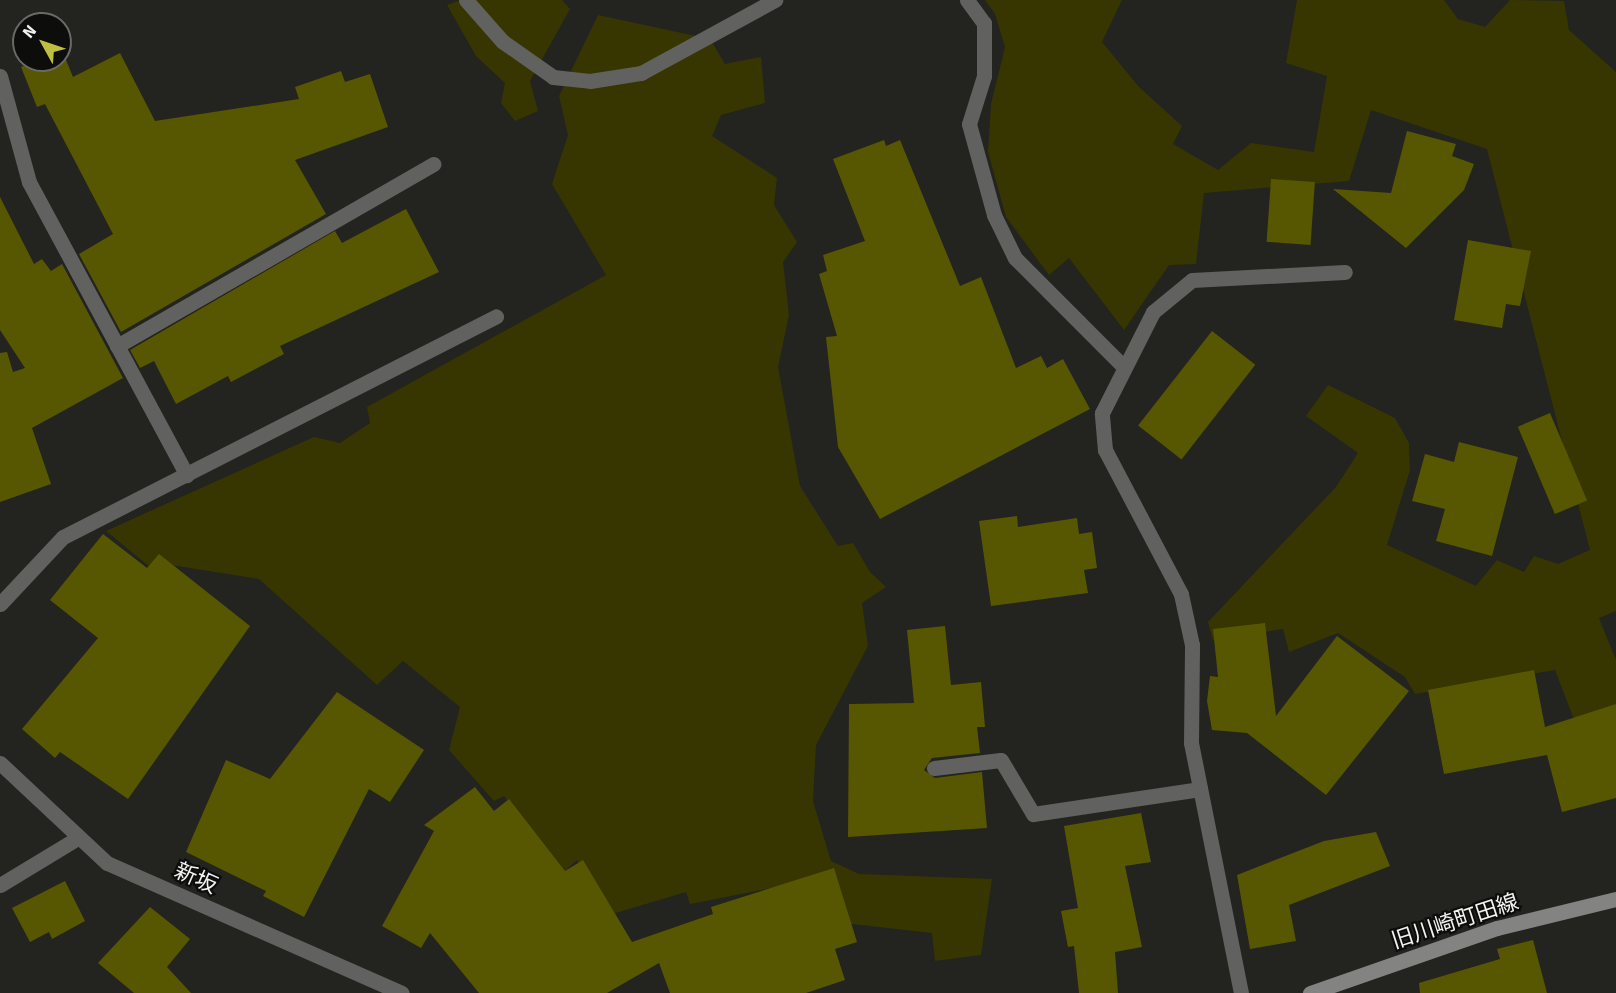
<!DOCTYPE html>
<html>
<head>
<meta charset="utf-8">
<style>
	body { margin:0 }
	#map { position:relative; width:1616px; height:993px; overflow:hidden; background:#232320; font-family:Signika,"Noto Sans JP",sans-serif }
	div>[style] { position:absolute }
	.green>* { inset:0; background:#373600 }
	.building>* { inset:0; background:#585701; transform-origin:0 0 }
	.minor>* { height:15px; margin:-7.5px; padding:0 7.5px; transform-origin:7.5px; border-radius:7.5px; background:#61615f }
	.secondary>* { height:15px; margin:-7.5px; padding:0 7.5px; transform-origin:7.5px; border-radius:7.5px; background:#838481 }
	span { translate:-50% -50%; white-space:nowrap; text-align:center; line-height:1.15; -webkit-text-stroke:4.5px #0d0d0b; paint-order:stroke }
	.street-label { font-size:22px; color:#f3f3f1 }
	.north { position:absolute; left:12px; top:12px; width:60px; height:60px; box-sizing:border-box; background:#0d0d0b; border:2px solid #696967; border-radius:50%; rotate:310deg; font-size:16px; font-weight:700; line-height:24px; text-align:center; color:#f3f3f1 }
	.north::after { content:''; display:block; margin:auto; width:21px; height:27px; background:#bebe42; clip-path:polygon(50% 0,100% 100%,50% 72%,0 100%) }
</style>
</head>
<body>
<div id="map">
	<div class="green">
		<i style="clip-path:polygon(461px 0,562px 0,570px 9px,530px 81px,538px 111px,515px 121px,501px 103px,505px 83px,476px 56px,447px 5px)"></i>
		<i style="clip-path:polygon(985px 0,1122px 0,1102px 42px,1139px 87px,1182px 126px,1173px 144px,1218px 170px,1251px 143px,1314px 152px,1327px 76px,1286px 63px,1297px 0,1444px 0,1458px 19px,1485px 27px,1510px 0,1564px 1px,1569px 30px,1616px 72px,1616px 611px,1599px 618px,1616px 660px,1616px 708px,1575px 722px,1555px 670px,1415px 694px,1405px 677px,1338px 633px,1289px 652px,1283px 629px,1213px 640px,1208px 622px,1336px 487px,1358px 453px,1306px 416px,1328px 385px,1395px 418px,1409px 443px,1410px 470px,1387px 545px,1476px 586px,1497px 560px,1524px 572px,1534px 556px,1558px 564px,1590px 550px,1487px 149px,1371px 110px,1349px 181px,1204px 193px,1196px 264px,1169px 265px,1124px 330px,1069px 258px,1049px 275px,1006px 217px,988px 152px,991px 104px,1005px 47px,995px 14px)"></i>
		<i style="clip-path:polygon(598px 15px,710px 39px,725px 64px,761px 57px,765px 103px,721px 115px,712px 136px,777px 178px,774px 205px,797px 242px,783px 262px,789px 315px,778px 367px,800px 486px,838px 546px,853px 543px,870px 572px,886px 587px,862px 603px,868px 646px,816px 745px,813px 801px,831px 861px,859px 874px,992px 879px,981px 955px,935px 961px,932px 933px,843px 923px,812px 880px,690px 904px,686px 892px,609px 915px,577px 860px,565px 871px,504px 796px,494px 801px,449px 750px,460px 707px,403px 661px,377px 685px,259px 579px,171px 565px,161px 576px,106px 531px,314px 437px,340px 443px,370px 423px,367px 407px,606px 275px,552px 184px,568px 135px,559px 96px)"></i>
	</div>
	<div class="building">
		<i style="clip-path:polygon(62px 50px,73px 77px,120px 53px,155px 121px,299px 99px,295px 87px,341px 71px,345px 82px,370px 74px,388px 127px,295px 160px,326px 214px,121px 332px,79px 254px,113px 234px,45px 104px,37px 107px,21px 67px,38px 60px,60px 60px)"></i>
		<i style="clip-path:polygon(1407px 131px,1456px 144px,1452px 156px,1474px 164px,1464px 190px,1406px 248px,1333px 189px,1391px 193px)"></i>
		<i style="clip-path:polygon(884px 140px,886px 146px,900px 140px,960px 286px,981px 277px,1016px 368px,1041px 356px,1047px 368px,1063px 359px,1090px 409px,880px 519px,838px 447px,826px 337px,837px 336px,819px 274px,827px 271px,823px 255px,865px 241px,833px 159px)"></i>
		<i style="left:1271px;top:179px;width:44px;height:63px;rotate:4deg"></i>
		<i style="clip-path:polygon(0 197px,34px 264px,42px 259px,51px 271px,62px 264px,123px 378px,32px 428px,51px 484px,0 502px,0 353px,7px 352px,13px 372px,25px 368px,0 330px)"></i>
		<i style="clip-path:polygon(406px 209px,439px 272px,280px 346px,284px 354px,231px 382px,228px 376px,176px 404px,154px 361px,140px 368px,130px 350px,335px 231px,342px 243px)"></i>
		<i style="clip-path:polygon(1468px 240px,1531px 251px,1520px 306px,1506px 304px,1502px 328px,1454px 320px)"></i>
		<i style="left:1212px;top:331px;width:55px;height:120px;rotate:38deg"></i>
		<i style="left:1550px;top:413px;width:95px;height:35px;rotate:67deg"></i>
		<i style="clip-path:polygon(1459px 442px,1518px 457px,1492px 556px,1436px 541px,1445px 509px,1412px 501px,1425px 454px,1454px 462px)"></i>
		<i style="clip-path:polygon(1017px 516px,1018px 527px,1077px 518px,1079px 534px,1092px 532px,1097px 568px,1084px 570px,1088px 593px,991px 606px,979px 521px)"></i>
		<i style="clip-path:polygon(103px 534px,147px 568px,159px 554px,250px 626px,128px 799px,60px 752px,55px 758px,22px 729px,98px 638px,50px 600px)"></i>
		<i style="clip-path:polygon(1265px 623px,1276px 716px,1337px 636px,1409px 691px,1326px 795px,1247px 733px,1212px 730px,1207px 701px,1210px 676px,1218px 677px,1213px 629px)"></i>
		<i style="clip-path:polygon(945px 626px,951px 685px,981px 682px,985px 727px,977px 727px,980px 753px,932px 758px,924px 770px,935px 778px,982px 772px,987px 828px,848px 837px,849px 704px,914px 703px,907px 630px)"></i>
		<i style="clip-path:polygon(1534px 670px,1545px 727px,1616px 704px,1616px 798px,1562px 812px,1547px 755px,1444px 774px,1428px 690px)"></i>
		<i style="clip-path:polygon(337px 692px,424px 750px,390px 802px,369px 789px,304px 917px,263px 896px,266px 891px,186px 852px,226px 760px,270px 779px)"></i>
		<i style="clip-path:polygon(475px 787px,494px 811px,509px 799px,565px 871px,583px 860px,632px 942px,713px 914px,711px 907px,834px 868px,857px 942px,835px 949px,845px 980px,806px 993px,670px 993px,659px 963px,607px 993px,479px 993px,430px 933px,421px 948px,382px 926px,434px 831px,424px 825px)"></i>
		<i style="clip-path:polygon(1141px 813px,1151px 862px,1125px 866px,1142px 947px,1115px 952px,1118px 993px,1079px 993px,1074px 946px,1068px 947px,1061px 911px,1078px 908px,1064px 826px)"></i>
		<i style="clip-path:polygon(1376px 832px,1390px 866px,1289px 905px,1296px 941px,1250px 949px,1237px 875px,1324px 841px)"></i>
		<i style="clip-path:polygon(65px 881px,85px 921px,52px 939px,49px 932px,30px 942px,12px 908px)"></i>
		<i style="clip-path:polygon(150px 907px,190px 939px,167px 967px,191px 993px,134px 993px,98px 963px)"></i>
		<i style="clip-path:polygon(1533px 940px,1547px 993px,1420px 993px,1419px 983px,1500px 959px,1497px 949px)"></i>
	</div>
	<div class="minor">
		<i style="left:466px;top:0;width:55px;rotate:48.7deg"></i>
		<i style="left:502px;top:41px;width:62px;rotate:35.2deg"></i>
		<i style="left:553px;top:77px;width:37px;rotate:6deg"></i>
		<i style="left:590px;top:81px;width:52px;rotate:-8.9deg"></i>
		<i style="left:641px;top:73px;width:153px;rotate:-28.6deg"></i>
		<i style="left:967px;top:0;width:29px;rotate:54deg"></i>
		<i style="left:984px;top:23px;width:53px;rotate:90deg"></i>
		<i style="left:984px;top:76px;width:50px;rotate:107.4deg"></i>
		<i style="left:969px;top:124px;width:94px;rotate:74.6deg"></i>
		<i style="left:994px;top:215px;width:48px;rotate:64deg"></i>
		<i style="left:1015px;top:258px;width:153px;rotate:45deg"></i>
		<i style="left:0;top:76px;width:110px;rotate:74.7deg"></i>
		<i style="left:29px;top:182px;width:333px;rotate:61.7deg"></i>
		<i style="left:117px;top:346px;width:365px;rotate:-29.9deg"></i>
		<i style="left:0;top:604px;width:92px;rotate:-46.8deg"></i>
		<i style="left:63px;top:537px;width:486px;rotate:-27deg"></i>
		<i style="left:0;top:763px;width:146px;rotate:43.1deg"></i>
		<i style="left:107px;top:863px;width:322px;rotate:23.8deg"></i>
		<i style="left:934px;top:768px;width:67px;rotate:-6.8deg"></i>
		<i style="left:1001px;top:760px;width:63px;rotate:59.3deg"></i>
		<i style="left:1033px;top:814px;width:169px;rotate:-8.5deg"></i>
		<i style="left:0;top:885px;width:89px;rotate:-31.2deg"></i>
		<i style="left:1241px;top:993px;width:255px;rotate:-101.3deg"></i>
		<i style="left:1191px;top:743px;width:98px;rotate:-89.4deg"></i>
		<i style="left:1192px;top:645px;width:52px;rotate:-102.2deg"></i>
		<i style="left:1181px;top:594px;width:163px;rotate:-117.8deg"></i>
		<i style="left:1105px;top:450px;width:37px;rotate:-95deg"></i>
		<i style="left:1102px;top:413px;width:113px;rotate:-63.2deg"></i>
		<i style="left:1153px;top:312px;width:50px;rotate:-39.4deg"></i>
		<i style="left:1192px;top:280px;width:153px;rotate:-3deg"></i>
	</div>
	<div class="secondary">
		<i style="left:1310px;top:993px;width:198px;rotate:-19.2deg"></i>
		<i style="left:1497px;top:928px;width:122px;rotate:-13.7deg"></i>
	</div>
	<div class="street-label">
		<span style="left:196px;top:878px;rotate:24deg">新坂</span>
		<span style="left:1455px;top:921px;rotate:-18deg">旧川崎町田線</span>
	</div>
	<div class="north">N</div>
</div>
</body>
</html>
